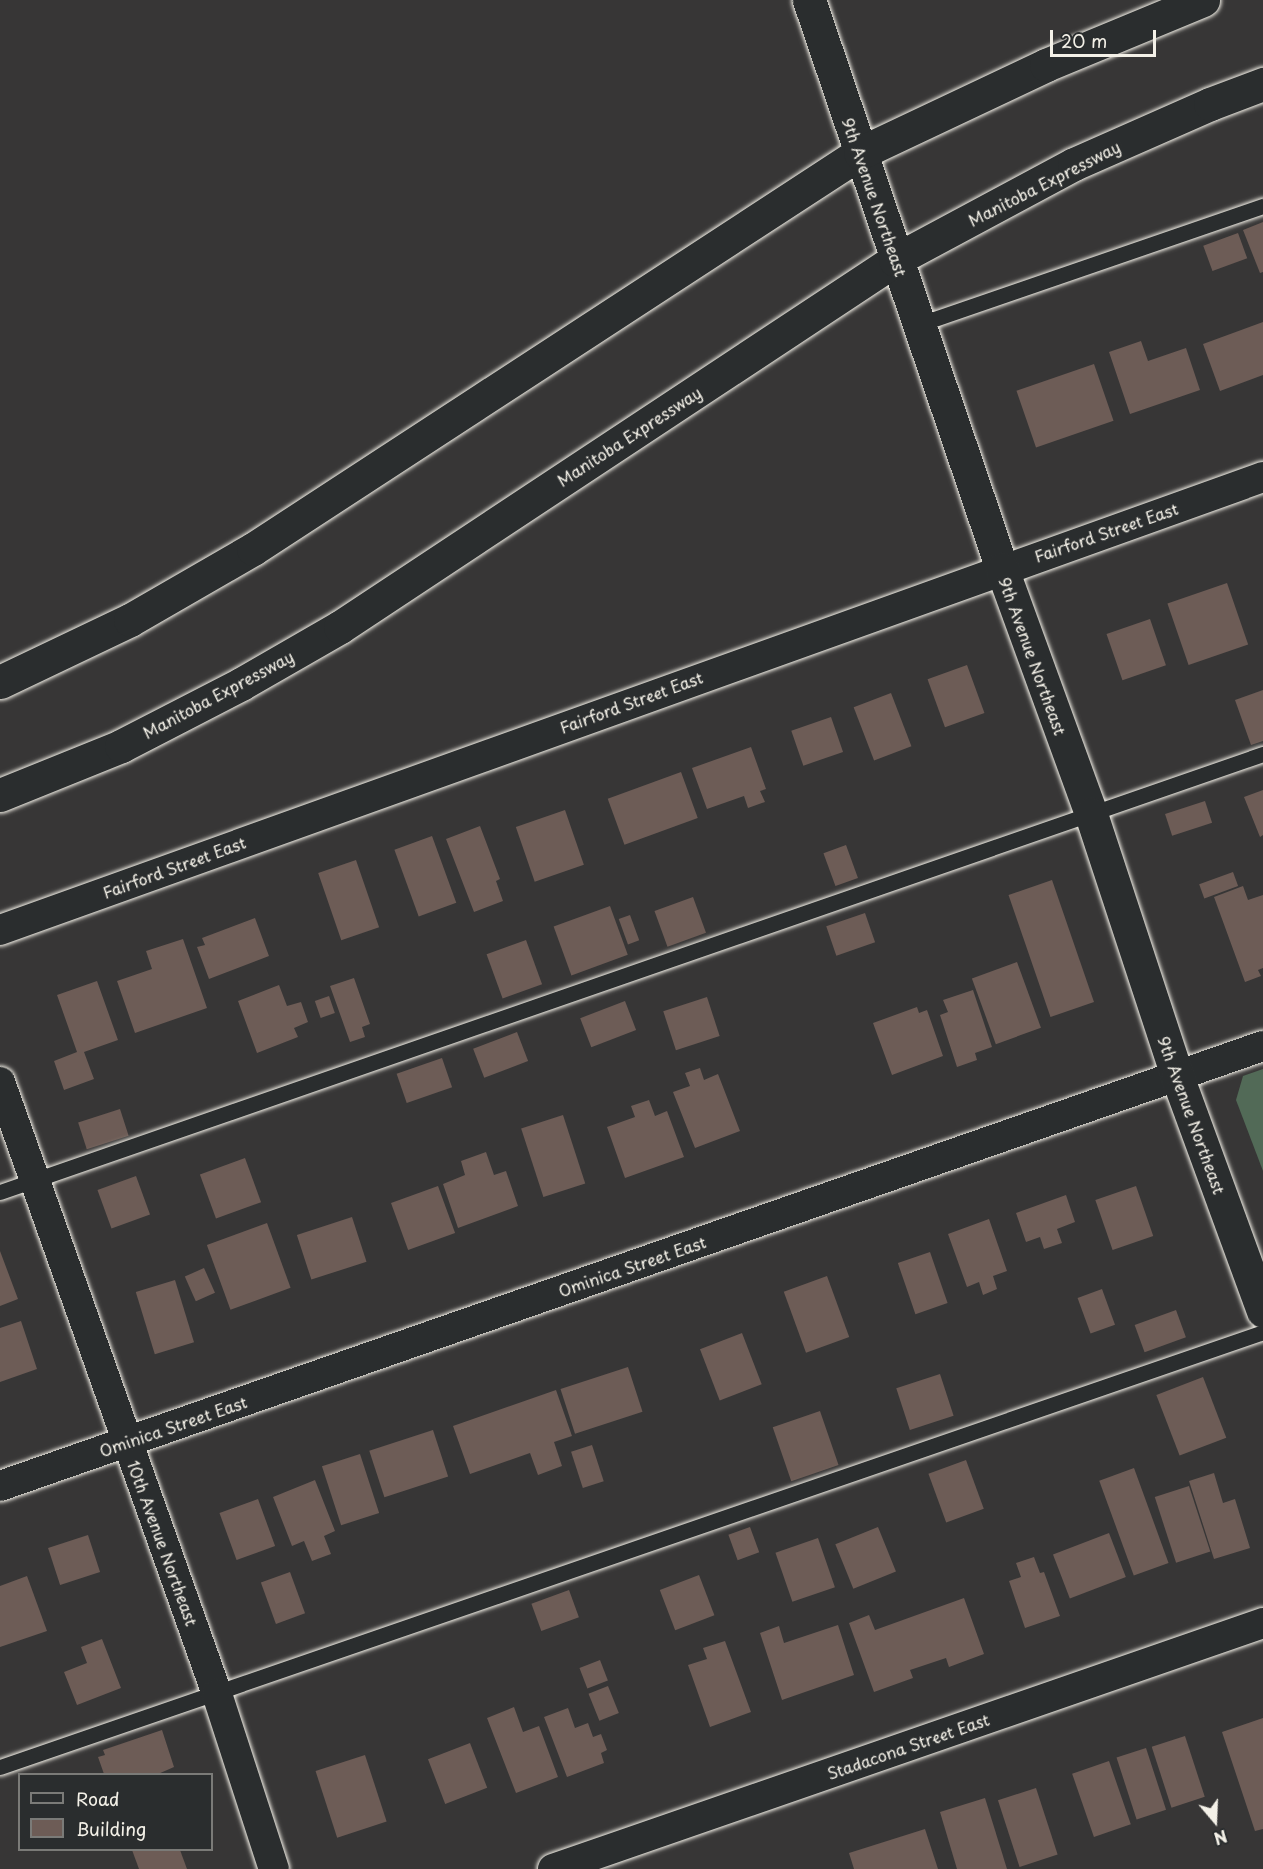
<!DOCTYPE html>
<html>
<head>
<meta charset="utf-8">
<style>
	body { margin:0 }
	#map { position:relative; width:1263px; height:1869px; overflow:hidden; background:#373636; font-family:"Playpen Sans",sans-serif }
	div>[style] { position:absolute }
	.green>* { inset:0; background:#526a57 }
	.building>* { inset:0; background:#6d5c56; transform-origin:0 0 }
	.roads { filter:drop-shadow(0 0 2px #f4f1e8) drop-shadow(0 0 2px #f4f1e8) }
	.service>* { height:15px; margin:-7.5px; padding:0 7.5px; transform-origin:7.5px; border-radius:7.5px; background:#2a2d2e }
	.minor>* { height:30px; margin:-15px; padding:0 15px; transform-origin:15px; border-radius:15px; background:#2a2d2e }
	.tertiary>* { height:33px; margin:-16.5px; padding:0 16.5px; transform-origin:16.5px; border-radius:16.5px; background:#2a2d2e }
	.primary>* { height:33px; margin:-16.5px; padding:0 16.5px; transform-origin:16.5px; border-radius:16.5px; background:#2a2d2e }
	span { translate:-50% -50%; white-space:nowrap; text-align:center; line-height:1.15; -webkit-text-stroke:4.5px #2a2d2e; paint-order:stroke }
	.street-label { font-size:16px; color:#f4f1e8 }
	.legend { position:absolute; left:18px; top:1773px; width:195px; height:78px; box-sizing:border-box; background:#2a2d2e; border:2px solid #7b7b78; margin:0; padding:8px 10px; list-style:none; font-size:18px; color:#f4f1e8 }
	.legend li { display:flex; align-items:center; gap:12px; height:30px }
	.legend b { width:30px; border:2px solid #7b7b78 }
	.north { position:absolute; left:1185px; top:1791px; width:60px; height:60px; -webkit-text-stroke:4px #2a2d2e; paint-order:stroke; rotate:161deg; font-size:16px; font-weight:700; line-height:24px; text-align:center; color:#f4f1e8 }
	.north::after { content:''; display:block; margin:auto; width:21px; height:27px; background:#f4f1e8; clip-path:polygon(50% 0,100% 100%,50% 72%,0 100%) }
	.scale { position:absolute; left:1050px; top:30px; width:106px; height:27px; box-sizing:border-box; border:3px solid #f4f1e8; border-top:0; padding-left:8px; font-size:18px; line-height:21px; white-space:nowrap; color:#f4f1e8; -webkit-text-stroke:4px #2a2d2e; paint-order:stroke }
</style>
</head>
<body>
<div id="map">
	<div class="green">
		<i style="clip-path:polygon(1263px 1069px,1263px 1171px,1236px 1100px,1243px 1076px)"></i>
	</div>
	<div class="building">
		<i style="clip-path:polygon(1263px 222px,1263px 272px,1260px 273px,1243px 230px)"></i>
		<i style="left:1238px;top:233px;width:27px;height:37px;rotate:70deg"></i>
		<i style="clip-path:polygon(1263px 322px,1263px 375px,1220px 391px,1203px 344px)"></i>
		<i style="clip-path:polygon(1141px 341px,1148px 361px,1186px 348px,1200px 390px,1130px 414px,1109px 352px)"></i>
		<i style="left:1094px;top:364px;width:60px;height:82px;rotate:71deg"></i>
		<i style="left:1227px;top:583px;width:65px;height:63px;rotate:71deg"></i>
		<i style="left:1150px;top:619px;width:49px;height:46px;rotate:71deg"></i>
		<i style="left:967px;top:665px;width:51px;height:42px;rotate:70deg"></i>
		<i style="clip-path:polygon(1263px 690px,1263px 741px,1251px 745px,1235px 700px)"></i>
		<i style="left:891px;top:693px;width:57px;height:40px;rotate:69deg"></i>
		<i style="left:831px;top:717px;width:37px;height:42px;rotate:71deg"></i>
		<i style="clip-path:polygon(751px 747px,766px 789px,760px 791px,765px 802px,748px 808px,744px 796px,707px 809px,692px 768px)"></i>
		<i style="left:681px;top:772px;width:49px;height:78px;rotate:70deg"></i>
		<i style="clip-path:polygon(1263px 790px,1263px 835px,1260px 837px,1244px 797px)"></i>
		<i style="left:1205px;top:801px;width:23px;height:42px;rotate:72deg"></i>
		<i style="left:565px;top:810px;width:58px;height:52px;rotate:71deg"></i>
		<i style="clip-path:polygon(480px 826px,500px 879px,496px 881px,503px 901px,474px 912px,446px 839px)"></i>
		<i style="left:432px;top:836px;width:71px;height:40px;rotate:70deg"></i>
		<i style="left:846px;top:845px;width:35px;height:24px;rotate:70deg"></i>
		<i style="left:356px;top:860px;width:71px;height:40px;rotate:71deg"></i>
		<i style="left:1233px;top:872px;width:15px;height:36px;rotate:70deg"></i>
		<i style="left:1052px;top:880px;width:129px;height:46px;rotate:71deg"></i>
		<i style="clip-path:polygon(1243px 886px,1248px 900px,1263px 895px,1263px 968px,1258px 970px,1261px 976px,1245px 982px,1214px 897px)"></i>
		<i style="left:693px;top:897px;width:38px;height:41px;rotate:70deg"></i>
		<i style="left:610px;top:906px;width:52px;height:60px;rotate:70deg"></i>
		<i style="left:865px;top:913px;width:31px;height:41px;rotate:71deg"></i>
		<i style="left:630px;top:915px;width:27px;height:12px;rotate:70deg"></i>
		<i style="clip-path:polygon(255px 918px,269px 956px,209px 979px,197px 947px,205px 945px,202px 938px)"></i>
		<i style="clip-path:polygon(183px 939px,207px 1008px,135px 1033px,117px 981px,152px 969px,146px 951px)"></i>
		<i style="left:526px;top:940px;width:47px;height:42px;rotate:70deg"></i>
		<i style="left:1017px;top:962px;width:70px;height:48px;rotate:70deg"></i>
		<i style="clip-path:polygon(354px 978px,370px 1024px,362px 1027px,365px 1037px,350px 1042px,330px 986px)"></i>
		<i style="clip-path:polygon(97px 981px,118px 1040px,84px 1052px,94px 1079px,64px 1090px,54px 1061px,77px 1052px,57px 995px)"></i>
		<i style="clip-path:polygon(279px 985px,287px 1006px,301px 1002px,308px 1022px,294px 1028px,298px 1037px,257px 1053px,238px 1001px)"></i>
		<i style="clip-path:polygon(973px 990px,992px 1047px,975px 1053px,977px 1060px,957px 1067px,940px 1015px,948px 1012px,943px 1000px)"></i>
		<i style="left:329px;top:996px;width:18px;height:15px;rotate:71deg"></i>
		<i style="left:707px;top:997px;width:41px;height:46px;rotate:72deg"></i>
		<i style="left:625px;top:1001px;width:31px;height:48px;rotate:69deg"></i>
		<i style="clip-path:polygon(917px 1007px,919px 1013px,927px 1010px,943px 1056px,892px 1075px,873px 1023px)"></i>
		<i style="left:517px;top:1032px;width:31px;height:47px;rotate:69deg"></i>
		<i style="left:442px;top:1058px;width:31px;height:48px;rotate:71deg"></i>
		<i style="clip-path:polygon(700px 1068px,704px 1080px,718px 1074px,740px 1131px,695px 1148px,673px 1092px,690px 1086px,685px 1073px)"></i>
		<i style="clip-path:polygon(649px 1100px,655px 1116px,667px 1111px,684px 1157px,625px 1178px,607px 1127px,635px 1117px,631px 1106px)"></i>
		<i style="left:120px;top:1109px;width:28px;height:44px;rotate:72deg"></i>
		<i style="left:563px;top:1115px;width:72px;height:44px;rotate:72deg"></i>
		<i style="clip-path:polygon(486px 1152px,494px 1175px,506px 1171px,518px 1206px,458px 1228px,443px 1184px,465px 1175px,461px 1161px)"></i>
		<i style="left:245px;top:1158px;width:47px;height:48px;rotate:70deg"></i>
		<i style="left:136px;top:1176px;width:41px;height:41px;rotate:70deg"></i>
		<i style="left:438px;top:1186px;width:50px;height:50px;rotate:70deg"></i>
		<i style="left:1136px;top:1186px;width:53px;height:43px;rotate:71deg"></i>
		<i style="clip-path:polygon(1066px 1195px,1075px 1222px,1057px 1229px,1062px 1243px,1044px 1249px,1040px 1237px,1026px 1242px,1016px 1213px)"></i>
		<i style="left:352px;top:1217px;width:47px;height:58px;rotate:72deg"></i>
		<i style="clip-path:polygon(989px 1219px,1007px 1271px,993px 1276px,997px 1289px,983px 1295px,979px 1282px,967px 1287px,948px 1234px)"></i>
		<i style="left:267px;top:1223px;width:69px;height:64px;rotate:70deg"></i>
		<i style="clip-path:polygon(0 1251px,18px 1299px,0 1306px)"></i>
		<i style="left:930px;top:1252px;width:54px;height:34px;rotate:71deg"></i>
		<i style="left:204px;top:1268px;width:27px;height:21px;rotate:66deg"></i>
		<i style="left:827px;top:1276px;width:65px;height:46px;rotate:70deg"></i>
		<i style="left:175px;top:1280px;width:65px;height:41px;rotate:73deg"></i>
		<i style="left:1102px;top:1289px;width:38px;height:26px;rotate:70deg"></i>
		<i style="left:1176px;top:1310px;width:29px;height:44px;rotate:70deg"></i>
		<i style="clip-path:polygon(21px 1321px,37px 1369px,0 1382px,0 1328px)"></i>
		<i style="left:742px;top:1333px;width:55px;height:45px;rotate:69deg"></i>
		<i style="left:628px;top:1367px;width:47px;height:71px;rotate:72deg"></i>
		<i style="left:940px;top:1374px;width:44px;height:46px;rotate:72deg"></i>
		<i style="left:1203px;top:1377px;width:65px;height:50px;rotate:69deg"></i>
		<i style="clip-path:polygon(556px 1390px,572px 1436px,554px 1442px,562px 1466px,538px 1475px,530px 1453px,470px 1474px,453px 1426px)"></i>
		<i style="left:820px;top:1411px;width:57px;height:50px;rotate:71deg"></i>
		<i style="left:433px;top:1430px;width:49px;height:67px;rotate:72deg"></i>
		<i style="left:592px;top:1445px;width:38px;height:22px;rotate:72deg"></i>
		<i style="left:360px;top:1454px;width:62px;height:40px;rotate:72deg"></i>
		<i style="left:966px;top:1460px;width:52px;height:40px;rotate:70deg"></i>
		<i style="left:1134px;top:1468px;width:101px;height:37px;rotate:70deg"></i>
		<i style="clip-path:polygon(1214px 1473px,1223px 1503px,1235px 1499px,1250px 1548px,1214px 1559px,1189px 1481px)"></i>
		<i style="clip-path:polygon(315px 1480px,335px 1531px,324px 1536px,331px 1554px,312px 1561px,304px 1541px,292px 1546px,273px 1497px)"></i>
		<i style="left:1189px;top:1486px;width:69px;height:36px;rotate:72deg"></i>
		<i style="left:258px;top:1499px;width:50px;height:41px;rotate:70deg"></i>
		<i style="left:750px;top:1527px;width:27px;height:23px;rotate:70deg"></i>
		<i style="left:878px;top:1527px;width:48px;height:46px;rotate:68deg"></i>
		<i style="left:1109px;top:1533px;width:47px;height:60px;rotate:69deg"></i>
		<i style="left:88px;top:1535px;width:39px;height:42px;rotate:72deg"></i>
		<i style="left:818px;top:1538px;width:52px;height:45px;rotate:71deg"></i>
		<i style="clip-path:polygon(1034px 1557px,1040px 1573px,1044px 1572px,1060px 1616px,1025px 1628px,1009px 1581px,1021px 1577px,1016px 1563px)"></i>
		<i style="left:290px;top:1572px;width:44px;height:31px;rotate:70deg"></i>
		<i style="left:699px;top:1575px;width:43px;height:42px;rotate:69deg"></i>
		<i style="clip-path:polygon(27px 1576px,47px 1631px,0 1647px,0 1586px)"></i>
		<i style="left:569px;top:1590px;width:29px;height:40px;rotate:70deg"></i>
		<i style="clip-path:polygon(964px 1598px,984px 1654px,949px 1667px,946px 1658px,910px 1670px,913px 1678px,874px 1692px,849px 1623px,869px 1615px,875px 1630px)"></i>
		<i style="clip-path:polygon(838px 1625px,854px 1675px,782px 1700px,760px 1633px,779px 1626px,784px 1643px)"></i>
		<i style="clip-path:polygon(102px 1639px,121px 1688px,77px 1705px,64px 1672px,87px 1663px,81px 1647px)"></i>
		<i style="clip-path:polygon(725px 1641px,751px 1712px,710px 1727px,688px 1665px,707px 1659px,703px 1648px)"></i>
		<i style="left:600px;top:1660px;width:22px;height:22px;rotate:69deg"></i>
		<i style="left:608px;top:1686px;width:29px;height:21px;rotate:68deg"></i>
		<i style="clip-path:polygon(514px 1707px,523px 1732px,539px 1726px,558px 1777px,516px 1793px,487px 1718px)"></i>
		<i style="clip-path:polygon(568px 1708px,575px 1728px,588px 1723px,593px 1737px,601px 1734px,607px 1750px,601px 1753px,604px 1763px,567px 1777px,544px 1717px)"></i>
		<i style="clip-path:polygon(1263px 1718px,1263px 1829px,1255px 1831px,1222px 1732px)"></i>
		<i style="clip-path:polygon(162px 1730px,174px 1767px,158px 1774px,104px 1774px,98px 1757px,105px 1755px,103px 1750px)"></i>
		<i style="left:1185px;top:1736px;width:64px;height:35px;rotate:72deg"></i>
		<i style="left:470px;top:1743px;width:48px;height:45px;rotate:69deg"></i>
		<i style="left:1146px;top:1748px;width:65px;height:31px;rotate:72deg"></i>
		<i style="left:365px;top:1755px;width:70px;height:52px;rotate:72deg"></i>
		<i style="left:1109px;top:1761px;width:67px;height:39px;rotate:71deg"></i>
		<i style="left:1036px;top:1788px;width:70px;height:40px;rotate:72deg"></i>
		<i style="clip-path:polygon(985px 1798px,1007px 1869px,957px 1869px,940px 1812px)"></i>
		<i style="clip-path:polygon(925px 1829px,938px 1869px,854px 1869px,849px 1853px)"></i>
		<i style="clip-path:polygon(132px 1850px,180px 1850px,187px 1869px,139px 1869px)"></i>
	</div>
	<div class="roads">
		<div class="service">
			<i style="left:920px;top:324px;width:363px;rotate:-19deg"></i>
			<i style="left:0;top:1192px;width:1337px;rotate:-19.13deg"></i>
			<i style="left:0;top:1767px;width:1336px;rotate:-19deg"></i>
		</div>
		<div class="minor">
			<i style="left:0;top:930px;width:1342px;rotate:-19.73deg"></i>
			<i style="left:0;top:1082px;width:649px;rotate:70.48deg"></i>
			<i style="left:217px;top:1694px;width:184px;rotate:72deg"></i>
			<i style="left:0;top:1486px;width:1337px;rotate:-19.21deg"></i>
			<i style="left:553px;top:1869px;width:751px;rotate:-19.11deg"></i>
		</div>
		<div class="tertiary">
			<i style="left:809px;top:0;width:601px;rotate:71.26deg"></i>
			<i style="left:1002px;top:569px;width:261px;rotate:70deg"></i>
			<i style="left:1091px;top:814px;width:276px;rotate:71.8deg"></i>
			<i style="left:1177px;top:1076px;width:250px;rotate:69.9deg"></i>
		</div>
		<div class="primary">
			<i style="left:0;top:682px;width:144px;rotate:-25.5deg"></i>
			<i style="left:130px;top:620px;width:142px;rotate:-30deg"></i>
			<i style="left:253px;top:549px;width:725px;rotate:-33.12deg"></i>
			<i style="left:860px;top:153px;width:206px;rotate:-25.3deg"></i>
			<i style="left:1046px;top:65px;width:170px;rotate:-22.5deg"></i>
			<i style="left:0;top:795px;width:131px;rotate:-22deg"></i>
			<i style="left:121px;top:746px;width:135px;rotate:-27.3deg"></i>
			<i style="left:241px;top:684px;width:114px;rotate:-29.9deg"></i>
			<i style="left:340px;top:627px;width:665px;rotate:-33.48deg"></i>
			<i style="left:895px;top:260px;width:203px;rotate:-28.2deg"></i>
			<i style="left:1074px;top:164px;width:149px;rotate:-23.8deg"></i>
			<i style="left:1210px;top:104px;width:57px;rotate:-20.7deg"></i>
		</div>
	</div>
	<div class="street-label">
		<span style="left:1044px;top:183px;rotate:-27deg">Manitoba Expressway</span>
		<span style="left:875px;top:197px;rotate:71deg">9th Avenue Northeast</span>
		<span style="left:629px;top:436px;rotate:-33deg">Manitoba Expressway</span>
		<span style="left:1106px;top:532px;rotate:-19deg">Fairford Street East</span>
		<span style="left:1033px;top:656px;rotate:70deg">9th Avenue Northeast</span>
		<span style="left:218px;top:694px;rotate:-28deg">Manitoba Expressway</span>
		<span style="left:631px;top:702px;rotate:-20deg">Fairford Street East</span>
		<span style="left:174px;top:867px;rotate:-20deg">Fairford Street East</span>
		<span style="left:1192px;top:1115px;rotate:70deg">9th Avenue Northeast</span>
		<span style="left:632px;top:1266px;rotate:-19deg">Ominica Street East</span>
		<span style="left:173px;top:1426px;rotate:-19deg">Ominica Street East</span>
		<span style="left:163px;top:1543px;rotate:70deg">10th Avenue Northeast</span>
		<span style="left:908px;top:1746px;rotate:-19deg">Stadacona Street East</span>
	</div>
	<ul class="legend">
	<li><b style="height:8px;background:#2a2d2e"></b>Road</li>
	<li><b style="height:16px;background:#6d5c56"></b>Building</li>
	</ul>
	<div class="north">N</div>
	<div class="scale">20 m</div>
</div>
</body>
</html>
